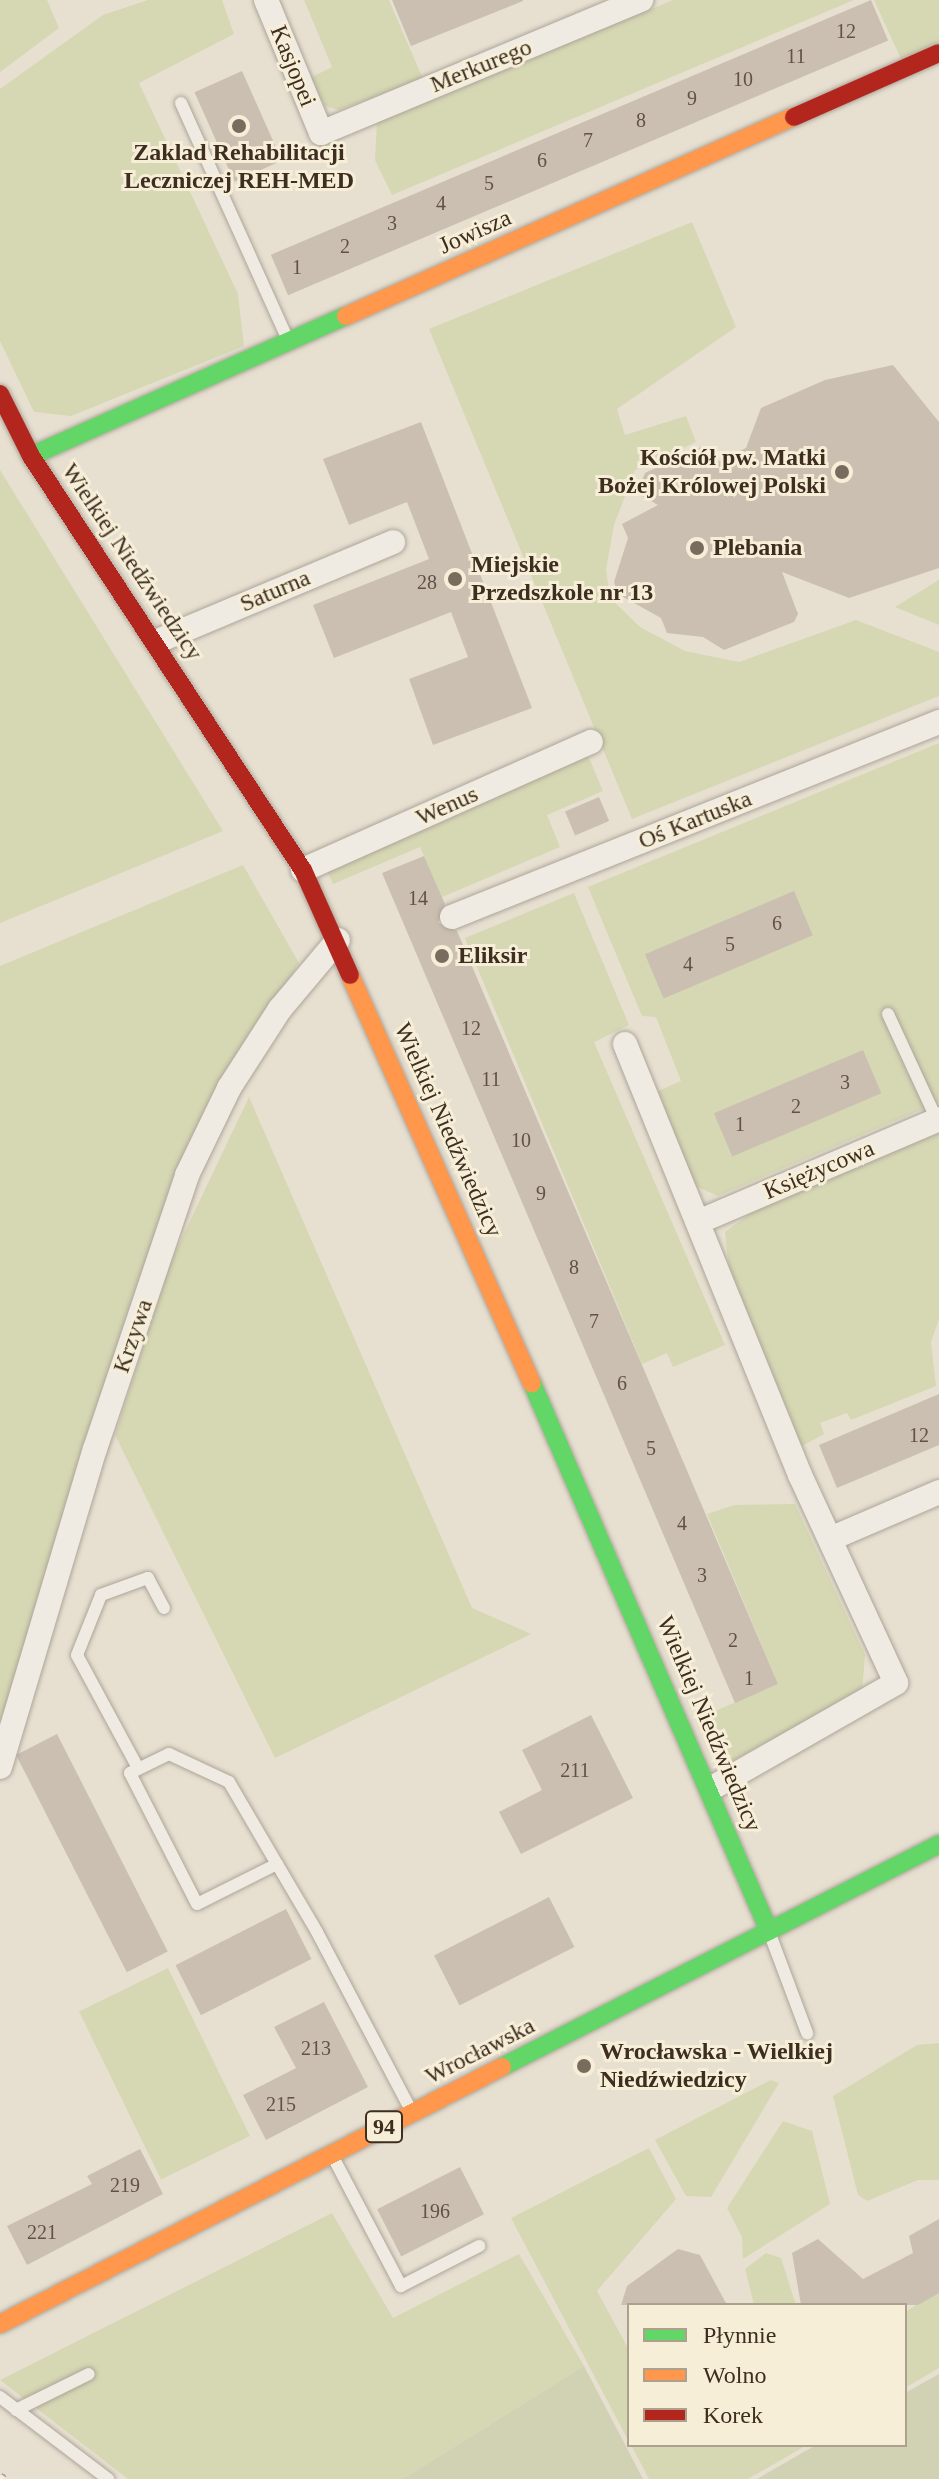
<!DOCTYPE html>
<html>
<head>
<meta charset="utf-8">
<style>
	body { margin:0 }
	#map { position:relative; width:939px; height:2479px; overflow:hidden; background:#e7e0d1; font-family:"Times New Roman",serif }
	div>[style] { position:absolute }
	.green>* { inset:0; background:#d6d7b3; transform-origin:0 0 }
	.cemetery>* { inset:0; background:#d1d1b3 }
	.building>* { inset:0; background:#cbbfb2; transform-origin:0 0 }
	.roads { filter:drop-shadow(0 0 2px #ada599) drop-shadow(0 0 2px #ada599) }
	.lane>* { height:12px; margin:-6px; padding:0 6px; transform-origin:6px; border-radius:6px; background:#efebe3 }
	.street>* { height:24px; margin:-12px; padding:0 12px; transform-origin:12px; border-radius:12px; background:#efebe3 }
	.fast>* { height:18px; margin:-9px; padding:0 9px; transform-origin:9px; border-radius:9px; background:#63d668 }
	.slow>* { height:18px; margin:-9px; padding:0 9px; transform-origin:9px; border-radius:9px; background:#ff974d }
	.jam>* { height:18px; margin:-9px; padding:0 9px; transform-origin:9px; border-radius:9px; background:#b3261e }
	.rail>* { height:9px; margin-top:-4.5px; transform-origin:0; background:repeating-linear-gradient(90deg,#f7eed8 0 18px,#afaaa2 0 36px); box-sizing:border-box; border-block:2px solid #afaaa2 }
	.dots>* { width:22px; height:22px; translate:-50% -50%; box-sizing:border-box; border:4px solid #f7eed8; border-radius:50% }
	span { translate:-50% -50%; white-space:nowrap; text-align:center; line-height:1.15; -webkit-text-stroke:6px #f7eed8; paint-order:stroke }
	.number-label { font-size:20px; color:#605244 }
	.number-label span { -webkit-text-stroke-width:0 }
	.shield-label span { padding:2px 6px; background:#f7eed8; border:2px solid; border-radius:6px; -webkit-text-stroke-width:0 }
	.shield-label { font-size:22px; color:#3d2e20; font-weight:700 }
	.street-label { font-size:24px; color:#3d2e20 }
	.poi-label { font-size:24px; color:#3d2e20; font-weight:700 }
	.right { translate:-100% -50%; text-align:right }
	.left { translate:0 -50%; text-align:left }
	.legend { position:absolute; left:627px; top:2303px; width:280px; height:144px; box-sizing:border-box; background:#f7eed8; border:2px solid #ada18e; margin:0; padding:10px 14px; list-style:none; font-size:24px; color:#3d2e20 }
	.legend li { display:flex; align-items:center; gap:16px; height:40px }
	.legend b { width:40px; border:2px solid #ada18e }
</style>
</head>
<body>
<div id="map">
	<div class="green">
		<i style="clip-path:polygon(0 0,47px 0,59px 28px,0 72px)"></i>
		<i style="clip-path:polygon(148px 0,222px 0,234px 34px,139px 83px,238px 294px,244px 346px,71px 416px,34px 412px,0 341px,0 89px,103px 15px)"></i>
		<i style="clip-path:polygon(304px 0,389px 0,423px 79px,339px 110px,325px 106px,310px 78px,332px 67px)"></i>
		<i style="clip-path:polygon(673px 0,854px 0,392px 195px,375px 160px,377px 122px)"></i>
		<i style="clip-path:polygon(874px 0,939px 0,939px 42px,901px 59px)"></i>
		<i style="clip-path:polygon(692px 222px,736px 327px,617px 409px,625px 435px,686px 416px,696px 442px,635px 470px,614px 525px,606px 570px,610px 598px,640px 627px,685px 651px,739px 662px,856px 620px,939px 652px,939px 696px,632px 819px,429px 329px)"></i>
		<i style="clip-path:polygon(0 470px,223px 831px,0 923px)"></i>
		<i style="clip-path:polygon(939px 579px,939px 625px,895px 607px,937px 581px)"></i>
		<i style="clip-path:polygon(939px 743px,939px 1102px,718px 1196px,693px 1185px,658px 1091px,681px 1081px,656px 1017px,642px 1016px,588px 887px)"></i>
		<i style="clip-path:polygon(587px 753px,603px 791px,547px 815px,560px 847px,442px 897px,420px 847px,333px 884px,324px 864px)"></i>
		<i style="clip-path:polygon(243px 865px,299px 963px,210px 1106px,0 1732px,0 966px)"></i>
		<i style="clip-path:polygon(574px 893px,629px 1025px,594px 1042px,725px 1345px,673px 1367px,667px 1353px,642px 1364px,465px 938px)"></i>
		<i style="clip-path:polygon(249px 1097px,472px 1608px,531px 1634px,275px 1758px,115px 1435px,170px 1263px)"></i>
		<i style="clip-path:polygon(939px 1133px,939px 1319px,931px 1342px,936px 1386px,851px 1420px,847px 1413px,820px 1423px,824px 1434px,802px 1446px,729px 1269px,725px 1232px,759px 1207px)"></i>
		<i style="clip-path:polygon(795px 1504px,865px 1655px,862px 1691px,732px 1761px,706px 1715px,778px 1684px,707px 1514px,735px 1505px)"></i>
		<i style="left:168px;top:1968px;width:187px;height:99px;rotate:64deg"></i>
		<i style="clip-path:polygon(939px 2043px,939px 2180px,918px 2180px,867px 2201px,858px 2195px,833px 2096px,917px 2045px)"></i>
		<i style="clip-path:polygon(771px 2080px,779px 2083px,711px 2197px,686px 2196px,655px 2140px)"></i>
		<i style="clip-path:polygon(783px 2121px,812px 2131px,830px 2204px,743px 2259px,742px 2237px,727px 2208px)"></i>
		<i style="clip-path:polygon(649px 2148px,676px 2199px,597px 2291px,629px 2350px,629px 2442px,511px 2218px)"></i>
		<i style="clip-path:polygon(332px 2213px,393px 2318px,519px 2254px,584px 2366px,403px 2479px,128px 2479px,0 2380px)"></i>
		<i style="clip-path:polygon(766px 2253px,781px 2258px,796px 2305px,754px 2305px,745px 2269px)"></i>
		<i style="clip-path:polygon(939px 2291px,939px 2368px,905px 2388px,905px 2312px)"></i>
		<i style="clip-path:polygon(631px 2445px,807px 2445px,748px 2479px,649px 2479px)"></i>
	</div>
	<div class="cemetery">
		<i style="clip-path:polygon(584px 2366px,643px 2479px,403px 2479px)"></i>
		<i style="clip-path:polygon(939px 2374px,939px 2479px,757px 2479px,816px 2445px,905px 2445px,905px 2393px)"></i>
	</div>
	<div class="building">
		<i style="clip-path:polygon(392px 0,523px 0,523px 1px,411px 46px)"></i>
		<i style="left:871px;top:0;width:44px;height:652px;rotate:67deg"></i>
		<i style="left:242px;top:71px;width:98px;height:52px;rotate:66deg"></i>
		<i style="clip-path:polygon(893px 365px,939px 422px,939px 568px,849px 598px,782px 572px,798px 614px,794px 622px,724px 650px,703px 637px,667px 633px,661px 618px,618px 594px,614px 582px,628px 538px,622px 524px,658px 505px,637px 493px,645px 473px,701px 447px,709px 466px,746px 448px,761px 408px,825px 380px)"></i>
		<i style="clip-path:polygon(421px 422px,532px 708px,433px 745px,409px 679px,468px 657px,451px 612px,334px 658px,313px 605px,429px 559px,407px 502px,349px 525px,323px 459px)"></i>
		<i style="left:599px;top:797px;width:26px;height:37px;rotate:67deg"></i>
		<i style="clip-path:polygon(424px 856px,445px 904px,438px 923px,457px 931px,778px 1684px,735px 1703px,382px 873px)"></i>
		<i style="left:794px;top:891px;width:48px;height:162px;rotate:67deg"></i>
		<i style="left:863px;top:1050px;width:47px;height:162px;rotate:67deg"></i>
		<i style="clip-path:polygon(939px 1394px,939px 1445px,837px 1488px,819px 1445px)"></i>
		<i style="clip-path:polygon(591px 1715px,633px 1798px,521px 1854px,499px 1812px,542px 1790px,522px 1750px)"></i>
		<i style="left:57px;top:1734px;width:244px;height:46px;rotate:63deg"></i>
		<i style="left:549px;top:1897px;width:56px;height:129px;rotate:63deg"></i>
		<i style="left:286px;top:1909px;width:56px;height:124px;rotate:63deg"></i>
		<i style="clip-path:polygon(324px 2002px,368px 2087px,266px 2140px,243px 2095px,296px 2068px,274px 2027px)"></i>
		<i style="clip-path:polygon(140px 2149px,163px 2194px,27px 2265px,7px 2226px,92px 2184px,87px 2176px)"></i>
		<i style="left:460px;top:2167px;width:53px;height:93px;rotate:63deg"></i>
		<i style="clip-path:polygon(939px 2219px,939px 2293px,918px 2305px,801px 2305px,792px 2253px,818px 2239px,863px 2279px,913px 2253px,909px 2236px)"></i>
		<i style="clip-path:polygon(678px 2249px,700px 2255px,727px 2305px,621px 2305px,627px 2286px)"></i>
	</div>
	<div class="roads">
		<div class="lane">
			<i style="left:181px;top:103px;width:258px;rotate:65.7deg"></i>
			<i style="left:888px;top:1014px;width:117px;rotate:65.2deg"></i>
			<i style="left:138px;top:1768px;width:128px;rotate:-118.4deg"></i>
			<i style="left:77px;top:1655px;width:65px;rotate:-68.2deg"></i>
			<i style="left:101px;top:1595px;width:50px;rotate:-19.9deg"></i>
			<i style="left:148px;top:1578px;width:34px;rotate:62deg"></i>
			<i style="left:277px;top:1864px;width:89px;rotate:153.4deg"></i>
			<i style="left:197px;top:1904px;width:147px;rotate:-117.1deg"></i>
			<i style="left:130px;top:1773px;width:43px;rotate:-26deg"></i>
			<i style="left:169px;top:1754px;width:66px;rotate:25deg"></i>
			<i style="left:229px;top:1782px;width:95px;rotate:59.7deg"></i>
			<i style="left:277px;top:1864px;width:79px;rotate:59.5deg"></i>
			<i style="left:317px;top:1932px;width:201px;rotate:62.2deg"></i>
			<i style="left:771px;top:1937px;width:103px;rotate:69.4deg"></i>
			<i style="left:333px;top:2157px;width:146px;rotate:62.2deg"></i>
			<i style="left:401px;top:2286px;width:88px;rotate:-27.1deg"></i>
			<i style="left:0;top:2397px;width:136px;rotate:37.2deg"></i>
			<i style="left:16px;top:2410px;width:81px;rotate:-26.3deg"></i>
		</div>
		<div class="street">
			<i style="left:266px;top:0;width:144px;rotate:67.5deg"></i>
			<i style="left:321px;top:133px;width:347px;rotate:-22.6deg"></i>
			<i style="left:158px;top:641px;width:255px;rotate:-22.8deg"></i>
			<i style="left:303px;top:870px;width:315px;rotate:-24deg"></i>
			<i style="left:452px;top:917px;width:525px;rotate:-21.82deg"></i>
			<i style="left:625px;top:1044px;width:465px;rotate:67.9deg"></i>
			<i style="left:800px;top:1475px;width:229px;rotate:65.2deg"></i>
			<i style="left:896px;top:1683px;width:212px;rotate:150.3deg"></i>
			<i style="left:698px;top:1222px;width:262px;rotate:-23.1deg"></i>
			<i style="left:830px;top:1539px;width:119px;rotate:-23.3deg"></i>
			<i style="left:0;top:1767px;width:332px;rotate:-73.4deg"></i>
			<i style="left:95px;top:1449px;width:289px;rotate:-71.4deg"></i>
			<i style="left:187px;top:1175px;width:97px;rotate:-64.2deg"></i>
			<i style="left:229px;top:1088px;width:94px;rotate:-57.2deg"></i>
			<i style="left:280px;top:1009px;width:90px;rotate:-50deg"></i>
		</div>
		<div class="fast">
			<i style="left:31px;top:456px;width:345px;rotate:-24deg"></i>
			<i style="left:532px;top:1383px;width:597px;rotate:66.61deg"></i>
			<i style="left:502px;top:2067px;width:491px;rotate:-27deg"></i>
		</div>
		<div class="slow">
			<i style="left:346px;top:316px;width:490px;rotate:-24deg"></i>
			<i style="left:350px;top:975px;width:447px;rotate:66deg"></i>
			<i style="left:0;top:2324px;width:564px;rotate:-27.11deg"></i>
		</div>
		<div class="jam">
			<i style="left:794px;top:117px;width:158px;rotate:-23.8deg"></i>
			<i style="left:0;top:394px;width:69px;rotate:63.4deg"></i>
			<i style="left:31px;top:456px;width:495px;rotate:56.7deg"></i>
			<i style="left:303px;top:870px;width:115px;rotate:65.9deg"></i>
		</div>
	</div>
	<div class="rail">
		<i style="left:0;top:2476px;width:5px;rotate:37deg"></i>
	</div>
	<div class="dots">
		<i style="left:239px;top:126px;background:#786c5e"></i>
		<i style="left:842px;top:472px;background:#786c5e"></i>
		<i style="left:697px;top:548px;background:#786c5e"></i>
		<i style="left:455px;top:579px;background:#786c5e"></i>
		<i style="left:442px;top:956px;background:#786c5e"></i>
		<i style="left:584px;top:2066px;background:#786c5e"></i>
	</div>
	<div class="number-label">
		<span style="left:846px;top:31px">12</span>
		<span style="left:796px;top:56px">11</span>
		<span style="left:743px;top:79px">10</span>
		<span style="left:692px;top:98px">9</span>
		<span style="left:641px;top:120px">8</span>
		<span style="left:588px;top:140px">7</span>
		<span style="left:542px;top:160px">6</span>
		<span style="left:489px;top:183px">5</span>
		<span style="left:441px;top:203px">4</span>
		<span style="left:392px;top:223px">3</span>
		<span style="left:345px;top:246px">2</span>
		<span style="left:297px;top:267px">1</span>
		<span style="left:427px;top:582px">28</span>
		<span style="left:418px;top:898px">14</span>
		<span style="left:777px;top:923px">6</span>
		<span style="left:730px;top:944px">5</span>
		<span style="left:688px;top:964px">4</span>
		<span style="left:471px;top:1028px">12</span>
		<span style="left:491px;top:1079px">11</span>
		<span style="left:845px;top:1082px">3</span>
		<span style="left:796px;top:1106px">2</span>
		<span style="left:740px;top:1124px">1</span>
		<span style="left:521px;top:1140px">10</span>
		<span style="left:541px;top:1193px">9</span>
		<span style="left:574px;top:1267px">8</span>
		<span style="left:594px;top:1321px">7</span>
		<span style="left:622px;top:1383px">6</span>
		<span style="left:919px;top:1435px">12</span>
		<span style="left:651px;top:1448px">5</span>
		<span style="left:682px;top:1523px">4</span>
		<span style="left:702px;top:1575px">3</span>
		<span style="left:733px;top:1640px">2</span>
		<span style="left:749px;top:1678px">1</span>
		<span style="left:575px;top:1770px">211</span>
		<span style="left:316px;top:2048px">213</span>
		<span style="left:281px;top:2104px">215</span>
		<span style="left:125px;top:2185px">219</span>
		<span style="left:435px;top:2211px">196</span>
		<span style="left:42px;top:2232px">221</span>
	</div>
	<div class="shield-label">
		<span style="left:384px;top:2127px">94</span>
	</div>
	<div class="street-label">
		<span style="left:293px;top:66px;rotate:68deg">Kasjopei</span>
		<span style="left:481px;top:66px;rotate:-22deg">Merkurego</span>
		<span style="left:475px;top:232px;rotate:-24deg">Jowisza</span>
		<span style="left:132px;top:562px;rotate:56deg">Wielkiej Niedźwiedzicy</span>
		<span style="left:275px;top:591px;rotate:-23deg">Saturna</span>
		<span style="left:447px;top:806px;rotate:-24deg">Wenus</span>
		<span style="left:695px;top:820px;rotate:-22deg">Oś Kartuska</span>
		<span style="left:448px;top:1130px;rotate:66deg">Wielkiej Niedźwiedzicy</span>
		<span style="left:819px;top:1170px;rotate:-23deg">Księżycowa</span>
		<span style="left:133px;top:1336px;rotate:-71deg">Krzywa</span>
		<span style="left:709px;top:1724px;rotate:67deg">Wielkiej Niedźwiedzicy</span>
		<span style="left:480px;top:2051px;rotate:-27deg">Wrocławska</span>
	</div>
	<div class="poi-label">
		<span style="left:239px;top:167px">Zaklad Rehabilitacji<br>Leczniczej REH-MED</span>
		<span class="right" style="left:826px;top:472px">Kościół pw. Matki<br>Bożej Królowej Polski</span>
		<span class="left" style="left:713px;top:548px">Plebania</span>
		<span class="left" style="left:471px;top:579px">Miejskie<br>Przedszkole nr 13</span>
		<span class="left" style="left:458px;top:956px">Eliksir</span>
		<span class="left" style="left:600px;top:2066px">Wrocławska - Wielkiej<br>Niedźwiedzicy</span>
	</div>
	<ul class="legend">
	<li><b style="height:10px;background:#63d668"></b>Płynnie</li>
	<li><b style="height:10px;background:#ff974d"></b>Wolno</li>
	<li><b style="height:10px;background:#b3261e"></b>Korek</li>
	</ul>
</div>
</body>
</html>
